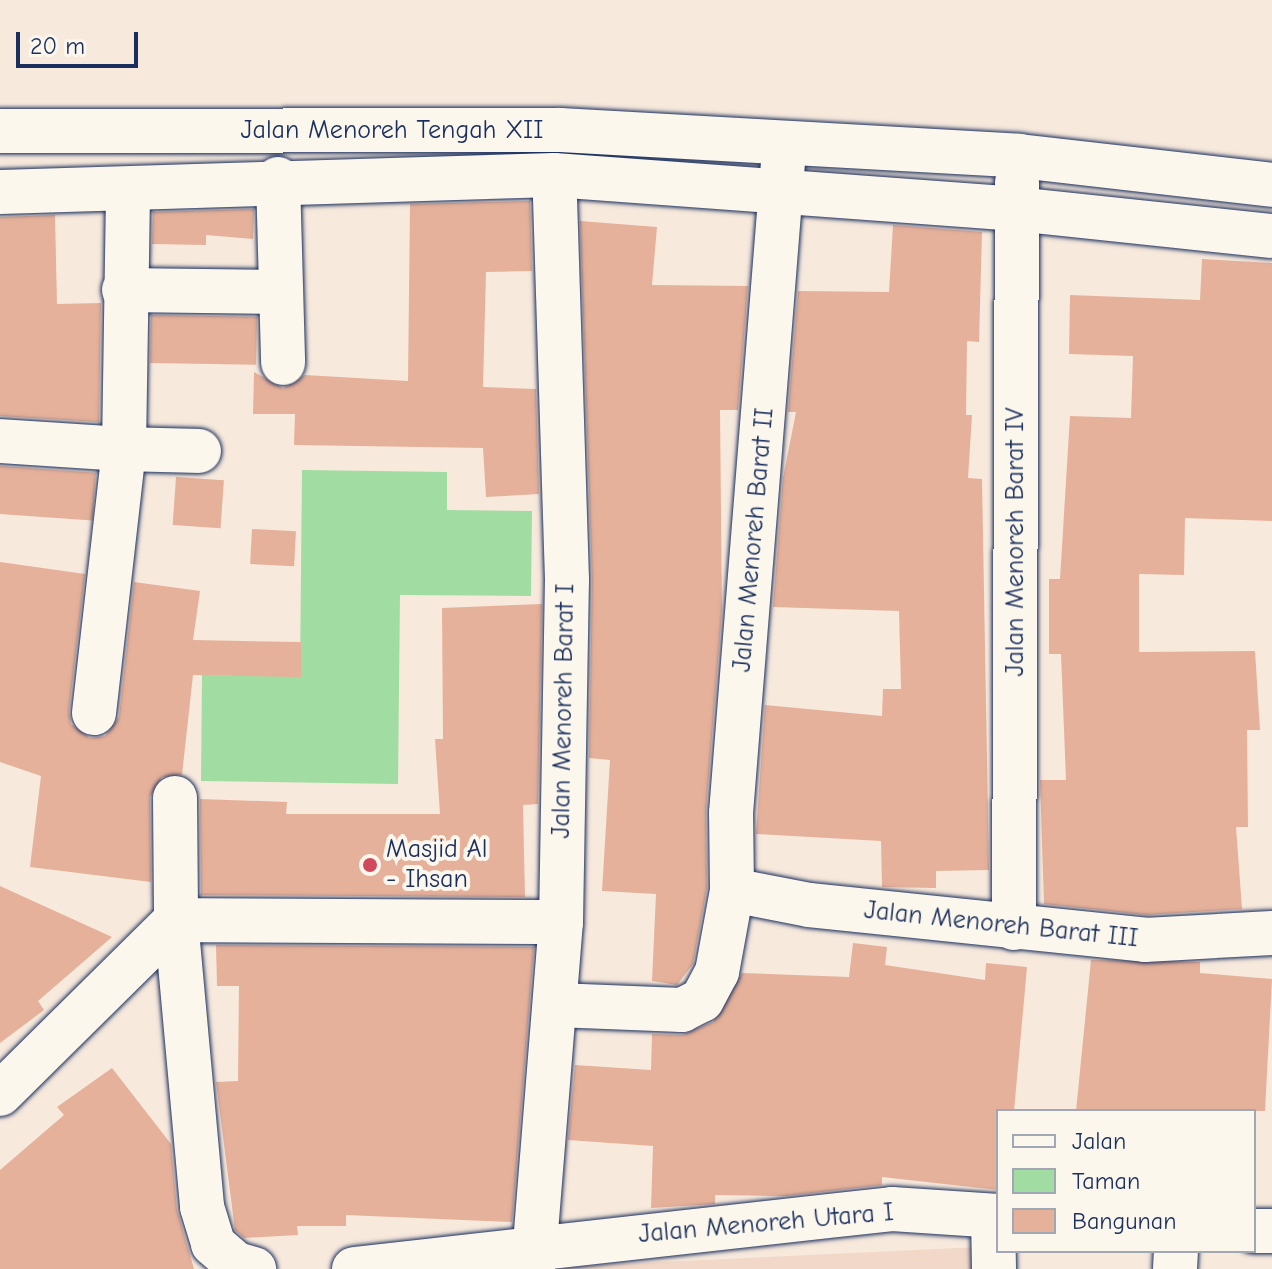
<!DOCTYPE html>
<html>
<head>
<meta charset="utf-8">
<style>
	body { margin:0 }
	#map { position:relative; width:1272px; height:1269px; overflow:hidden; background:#f7e9dc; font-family:"Comic Neue",sans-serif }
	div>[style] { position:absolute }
	.built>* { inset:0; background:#f2d8c8 }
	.green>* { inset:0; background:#a1dca2 }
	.building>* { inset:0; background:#e6b19a; transform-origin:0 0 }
	.roads { filter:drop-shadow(0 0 2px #1b2f5e) drop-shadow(0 0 2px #1b2f5e) }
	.street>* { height:44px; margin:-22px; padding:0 22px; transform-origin:22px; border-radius:22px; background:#fbf7ec }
	.dots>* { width:22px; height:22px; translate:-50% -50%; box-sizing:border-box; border:4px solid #fbf7ec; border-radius:50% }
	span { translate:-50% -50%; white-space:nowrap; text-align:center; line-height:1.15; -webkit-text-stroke:8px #fbf7ec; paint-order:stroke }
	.street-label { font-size:26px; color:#1b2f5e }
	.poi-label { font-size:26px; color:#1b2f5e }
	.left { translate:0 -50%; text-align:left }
	.legend { position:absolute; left:996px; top:1109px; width:260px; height:144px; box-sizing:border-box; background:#fbf7ec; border:2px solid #a1a7b3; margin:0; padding:10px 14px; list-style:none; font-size:24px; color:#1b2f5e }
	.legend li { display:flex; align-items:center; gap:16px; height:40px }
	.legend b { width:40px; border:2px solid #a1a7b3 }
	.scale { position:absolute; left:16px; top:32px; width:122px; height:36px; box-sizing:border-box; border:4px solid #1b2f5e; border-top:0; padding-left:10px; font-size:24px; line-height:28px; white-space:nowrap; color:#1b2f5e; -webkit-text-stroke:6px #fbf7ec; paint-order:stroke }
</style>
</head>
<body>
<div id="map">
	<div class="built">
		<i style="clip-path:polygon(980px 1247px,981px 1269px,549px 1269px,618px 1264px)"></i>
	</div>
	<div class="green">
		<i style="clip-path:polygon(302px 470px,447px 472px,447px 510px,532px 511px,531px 596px,400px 595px,398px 784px,201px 781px,202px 675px,300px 676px)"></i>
	</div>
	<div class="building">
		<i style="clip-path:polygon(530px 201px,532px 271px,486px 272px,483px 387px,536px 389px,539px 494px,486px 497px,483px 448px,294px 445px,295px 414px,253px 414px,254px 372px,283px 388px,305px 375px,408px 381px,410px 204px)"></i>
		<i style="clip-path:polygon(254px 209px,253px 239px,206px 235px,206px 245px,152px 244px,153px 212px)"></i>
		<i style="clip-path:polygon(55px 215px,57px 304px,101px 303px,99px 422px,0 416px,0 217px)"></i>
		<i style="clip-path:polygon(580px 221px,657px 227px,652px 285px,748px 286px,738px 410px,720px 410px,722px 611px,706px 811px,707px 888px,693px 964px,677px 985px,652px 981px,656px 894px,602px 891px,610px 760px,589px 758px,592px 580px)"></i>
		<i style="clip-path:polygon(893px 225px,982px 232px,979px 342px,967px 341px,966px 415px,972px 415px,968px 478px,982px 479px,989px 870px,936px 871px,936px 888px,882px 887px,881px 841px,756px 834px,765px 705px,882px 716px,883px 689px,901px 689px,899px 611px,773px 607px,783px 478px,796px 412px,788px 412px,798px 291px,889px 292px)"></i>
		<i style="clip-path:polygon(1202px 259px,1272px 263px,1272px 521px,1185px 518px,1184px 575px,1139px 574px,1139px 652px,1255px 651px,1260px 730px,1247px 730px,1248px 827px,1236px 827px,1242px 909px,1146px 915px,1044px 904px,1040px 780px,1066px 780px,1061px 654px,1049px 654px,1049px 579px,1060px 579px,1070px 416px,1131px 418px,1133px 356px,1069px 354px,1070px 295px,1200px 300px)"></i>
		<i style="left:151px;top:315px;width:106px;height:48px;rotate:1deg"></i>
		<i style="left:0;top:466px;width:96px;height:48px;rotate:4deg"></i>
		<i style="left:176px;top:477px;width:48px;height:48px;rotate:4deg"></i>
		<i style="left:252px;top:529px;width:44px;height:35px;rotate:3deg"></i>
		<i style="clip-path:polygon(0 562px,85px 574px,69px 711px,71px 724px,90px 738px,105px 736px,119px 717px,134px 582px,200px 591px,193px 640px,301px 642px,301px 677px,193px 675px,182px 775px,162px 777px,150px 797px,151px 882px,30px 867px,41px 776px,0 762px)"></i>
		<i style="clip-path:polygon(542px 604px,538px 804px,523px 805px,525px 897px,201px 895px,200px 799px,287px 802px,286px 814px,440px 814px,435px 739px,443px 739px,442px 608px)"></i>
		<i style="clip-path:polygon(0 886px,112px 937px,38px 1001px,44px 1010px,0 1043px)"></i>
		<i style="clip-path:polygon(853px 943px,887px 947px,885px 965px,985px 980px,986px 963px,1027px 967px,1014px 1111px,998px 1111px,998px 1190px,882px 1177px,882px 1185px,787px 1196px,715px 1195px,715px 1204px,651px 1208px,653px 1146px,568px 1140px,575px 1065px,651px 1070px,652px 1034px,682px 1035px,713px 1022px,742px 973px,849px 977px)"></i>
		<i style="clip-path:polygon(216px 945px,534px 947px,512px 1222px,346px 1215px,346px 1226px,297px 1226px,298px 1235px,244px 1238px,235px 1230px,216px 1082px,238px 1081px,239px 986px,217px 986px)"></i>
		<i style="clip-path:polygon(1091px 960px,1200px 962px,1200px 973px,1272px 979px,1265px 1111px,1076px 1111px)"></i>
		<i style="clip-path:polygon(112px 1068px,171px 1144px,177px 1210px,194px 1269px,0 1269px,0 1170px,64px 1115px,57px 1107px)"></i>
	</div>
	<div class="roads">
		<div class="street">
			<i style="left:0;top:131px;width:560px;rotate:-0.1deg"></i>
			<i style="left:560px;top:130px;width:460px;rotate:3.2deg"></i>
			<i style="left:1019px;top:156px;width:255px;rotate:6.5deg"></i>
			<i style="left:278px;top:179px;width:184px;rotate:88.4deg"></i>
			<i style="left:0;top:192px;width:554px;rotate:-1.76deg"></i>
			<i style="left:554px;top:175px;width:462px;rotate:4.2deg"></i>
			<i style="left:1015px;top:209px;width:258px;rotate:6deg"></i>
			<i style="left:124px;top:290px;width:157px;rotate:0.7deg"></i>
			<i style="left:0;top:441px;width:124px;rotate:3.7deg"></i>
			<i style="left:124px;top:449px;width:259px;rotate:-89.1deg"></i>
			<i style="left:94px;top:713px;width:266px;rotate:-83.5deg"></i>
			<i style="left:124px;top:449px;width:75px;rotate:1.5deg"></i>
			<i style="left:175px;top:798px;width:122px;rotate:89.5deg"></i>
			<i style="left:176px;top:920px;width:288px;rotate:84.8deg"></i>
			<i style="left:202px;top:1207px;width:39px;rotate:73deg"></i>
			<i style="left:213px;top:1244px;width:30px;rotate:41deg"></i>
			<i style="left:236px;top:1264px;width:19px;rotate:16deg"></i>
			<i style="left:732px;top:890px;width:78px;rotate:11deg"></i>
			<i style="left:809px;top:905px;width:338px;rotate:5.9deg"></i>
			<i style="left:1145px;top:940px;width:127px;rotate:-3.2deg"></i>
			<i style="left:176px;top:920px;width:385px;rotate:0.3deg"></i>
			<i style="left:1014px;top:928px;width:746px;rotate:-89.77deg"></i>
			<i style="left:556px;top:1005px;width:126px;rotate:2.3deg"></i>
			<i style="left:682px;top:1010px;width:22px;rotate:-27deg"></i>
			<i style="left:702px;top:1000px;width:32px;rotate:-62deg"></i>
			<i style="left:717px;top:972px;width:83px;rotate:-79.6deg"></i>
			<i style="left:732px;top:890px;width:77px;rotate:-90.7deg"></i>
			<i style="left:731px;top:813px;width:652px;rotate:-85.43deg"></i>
			<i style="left:0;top:1094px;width:247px;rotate:-44.7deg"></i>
			<i style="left:993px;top:1216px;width:53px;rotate:88.9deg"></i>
			<i style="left:1254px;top:1231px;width:18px"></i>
			<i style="left:354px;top:1269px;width:541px;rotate:-6.36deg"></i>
			<i style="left:892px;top:1209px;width:106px;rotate:3.8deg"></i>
			<i style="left:533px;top:1269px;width:348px;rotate:-85.4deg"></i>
			<i style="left:561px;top:922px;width:342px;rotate:-89deg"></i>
			<i style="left:567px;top:580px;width:405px;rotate:-91.8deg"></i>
			<i style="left:1175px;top:1269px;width:18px;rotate:-87deg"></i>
		</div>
	</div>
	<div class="dots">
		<i style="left:370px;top:865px;background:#d1495b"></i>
	</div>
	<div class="street-label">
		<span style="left:392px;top:131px">Jalan Menoreh Tengah XII</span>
		<span style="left:754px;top:540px;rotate:-85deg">Jalan Menoreh Barat II</span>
		<span style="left:1016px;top:542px;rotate:-90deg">Jalan Menoreh Barat IV</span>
		<span style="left:564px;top:711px;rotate:-89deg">Jalan Menoreh Barat I</span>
		<span style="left:1001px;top:925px;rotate:6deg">Jalan Menoreh Barat III</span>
		<span style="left:766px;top:1224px;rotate:-5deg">Jalan Menoreh Utara I</span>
	</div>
	<div class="poi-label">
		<span class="left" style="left:386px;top:865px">Masjid Al<br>- Ihsan</span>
	</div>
	<ul class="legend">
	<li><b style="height:10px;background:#fbf7ec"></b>Jalan</li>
	<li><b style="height:22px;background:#a1dca2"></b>Taman</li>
	<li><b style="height:22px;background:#e6b19a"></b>Bangunan</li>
	</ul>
	<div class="scale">20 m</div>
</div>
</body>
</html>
